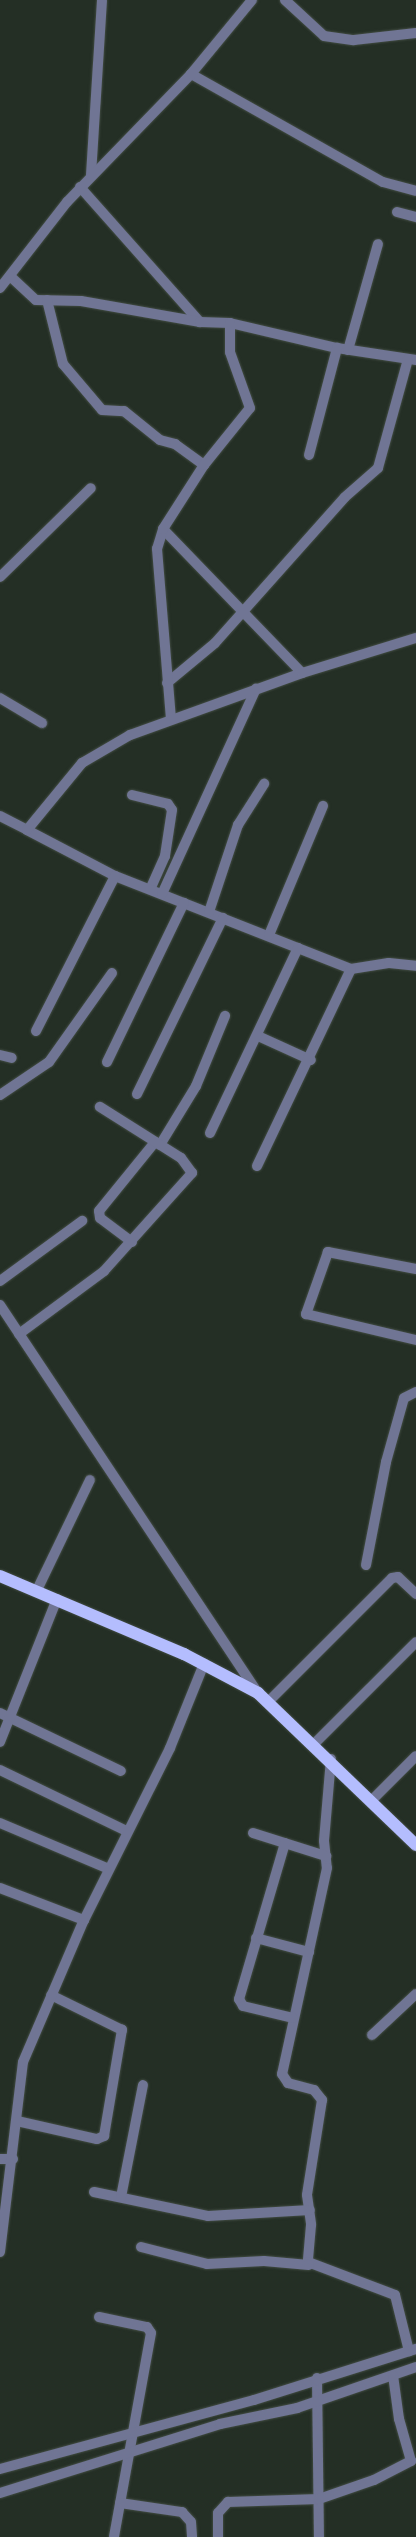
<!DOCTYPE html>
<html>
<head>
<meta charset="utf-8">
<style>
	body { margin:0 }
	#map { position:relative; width:416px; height:2537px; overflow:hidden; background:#242f25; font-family:Karla,sans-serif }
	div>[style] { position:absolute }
	.roads { filter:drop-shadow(0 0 1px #424c43) drop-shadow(0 0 1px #424c43) }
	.minor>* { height:10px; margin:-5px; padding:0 5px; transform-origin:5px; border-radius:5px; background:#707594 }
	.tertiary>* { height:10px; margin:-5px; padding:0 5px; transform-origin:5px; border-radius:5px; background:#707594 }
	.primary>* { height:12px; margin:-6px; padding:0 6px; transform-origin:6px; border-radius:6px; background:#b4bdfe }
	span { translate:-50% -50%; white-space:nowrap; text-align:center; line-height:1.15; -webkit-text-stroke:4px #111611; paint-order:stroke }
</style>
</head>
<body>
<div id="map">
	<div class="roads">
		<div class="minor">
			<i style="left:285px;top:0;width:53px;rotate:42.7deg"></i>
			<i style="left:324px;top:36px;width:30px;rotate:8deg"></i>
			<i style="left:354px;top:40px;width:62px;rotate:-6.4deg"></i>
			<i style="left:191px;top:74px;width:220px;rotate:29.4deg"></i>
			<i style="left:383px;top:182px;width:34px;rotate:15deg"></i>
			<i style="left:91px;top:175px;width:175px;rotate:-86.4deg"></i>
			<i style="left:80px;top:187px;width:181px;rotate:48.4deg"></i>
			<i style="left:397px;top:212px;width:20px;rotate:15deg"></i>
			<i style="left:10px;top:276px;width:35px;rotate:43deg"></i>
			<i style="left:36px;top:300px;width:45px;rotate:1.3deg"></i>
			<i style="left:81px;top:301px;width:121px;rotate:10deg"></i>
			<i style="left:200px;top:322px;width:30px;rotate:2deg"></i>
			<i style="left:230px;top:323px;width:110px;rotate:13.2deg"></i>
			<i style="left:337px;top:348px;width:80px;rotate:8.6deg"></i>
			<i style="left:0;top:288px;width:109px;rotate:-52.1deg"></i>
			<i style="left:67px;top:202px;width:178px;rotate:-45.9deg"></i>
			<i style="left:191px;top:74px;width:96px;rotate:-50.5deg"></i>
			<i style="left:47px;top:300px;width:66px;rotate:76deg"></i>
			<i style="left:63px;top:364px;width:60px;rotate:49.7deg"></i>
			<i style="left:102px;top:410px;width:22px;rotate:3deg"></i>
			<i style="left:124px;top:411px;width:46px;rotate:38.9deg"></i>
			<i style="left:160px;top:440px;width:16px;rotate:15deg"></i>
			<i style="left:175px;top:444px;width:36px;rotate:36deg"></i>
			<i style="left:348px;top:350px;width:110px;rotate:-74.2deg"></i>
			<i style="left:309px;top:455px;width:111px;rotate:-75.3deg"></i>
			<i style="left:163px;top:529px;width:200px;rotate:46deg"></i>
			<i style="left:0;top:577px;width:127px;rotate:-44.4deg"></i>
			<i style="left:167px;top:683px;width:62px;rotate:-39.8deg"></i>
			<i style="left:215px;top:643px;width:195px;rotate:-48.3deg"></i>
			<i style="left:345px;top:497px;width:44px;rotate:-41.3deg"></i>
			<i style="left:378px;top:468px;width:113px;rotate:-74.6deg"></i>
			<i style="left:0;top:698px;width:49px;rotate:30.8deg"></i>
			<i style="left:171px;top:719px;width:171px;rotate:-94.7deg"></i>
			<i style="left:157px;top:549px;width:21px;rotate:-73deg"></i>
			<i style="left:163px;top:529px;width:76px;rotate:-57.4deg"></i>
			<i style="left:204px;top:465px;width:73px;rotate:-51.1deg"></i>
			<i style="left:250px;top:408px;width:59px;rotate:-109.7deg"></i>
			<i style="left:230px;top:352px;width:29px;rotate:-90deg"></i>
			<i style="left:132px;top:795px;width:37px;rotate:14deg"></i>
			<i style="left:168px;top:804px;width:7px;rotate:56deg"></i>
			<i style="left:172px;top:810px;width:47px;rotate:98.7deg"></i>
			<i style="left:165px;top:856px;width:36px;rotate:114deg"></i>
			<i style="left:27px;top:830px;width:99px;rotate:27.6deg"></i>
			<i style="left:115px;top:876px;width:254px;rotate:21.5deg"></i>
			<i style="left:351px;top:969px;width:38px;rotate:-9deg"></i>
			<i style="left:389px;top:963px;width:27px;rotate:6deg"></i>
			<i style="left:162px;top:894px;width:226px;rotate:-65.4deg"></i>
			<i style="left:209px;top:912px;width:92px;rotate:-71.6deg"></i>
			<i style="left:238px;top:825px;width:49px;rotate:-57.6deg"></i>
			<i style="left:269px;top:935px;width:140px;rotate:-67.3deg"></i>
			<i style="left:36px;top:1031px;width:174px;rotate:-63deg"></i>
			<i style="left:258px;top:1036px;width:58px;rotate:24.4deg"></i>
			<i style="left:0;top:1055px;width:12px;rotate:14deg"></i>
			<i style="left:107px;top:1062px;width:177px;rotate:-64.2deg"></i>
			<i style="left:137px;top:1094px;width:196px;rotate:-64deg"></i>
			<i style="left:0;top:1095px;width:59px;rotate:-34deg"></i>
			<i style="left:49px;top:1062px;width:109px;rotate:-54.7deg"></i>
			<i style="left:210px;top:1133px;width:205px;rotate:-64.6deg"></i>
			<i style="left:160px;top:1145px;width:69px;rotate:-58.6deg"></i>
			<i style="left:196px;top:1086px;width:76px;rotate:-67.5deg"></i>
			<i style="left:257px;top:1166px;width:218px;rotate:-64.5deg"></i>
			<i style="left:132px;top:1242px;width:40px;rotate:-143deg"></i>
			<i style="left:100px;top:1218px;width:7px;rotate:-98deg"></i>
			<i style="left:99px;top:1211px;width:89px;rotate:-50.9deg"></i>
			<i style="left:416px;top:1269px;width:90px;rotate:-169.1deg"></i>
			<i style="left:328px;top:1252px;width:66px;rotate:109.5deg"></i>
			<i style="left:306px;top:1314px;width:113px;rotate:13.3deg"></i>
			<i style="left:0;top:1281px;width:102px;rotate:-36.2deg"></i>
			<i style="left:19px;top:1334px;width:106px;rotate:-36.5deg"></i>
			<i style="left:104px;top:1271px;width:132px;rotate:-48.1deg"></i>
			<i style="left:192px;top:1173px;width:19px;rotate:-126deg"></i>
			<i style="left:181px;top:1158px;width:96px;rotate:-147.8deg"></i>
			<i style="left:366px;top:1565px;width:105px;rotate:-79deg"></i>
			<i style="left:386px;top:1462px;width:66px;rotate:-74.3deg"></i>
			<i style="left:404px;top:1398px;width:13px;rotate:-27deg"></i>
			<i style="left:37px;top:1590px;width:122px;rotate:-64.3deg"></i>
			<i style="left:268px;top:1702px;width:175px;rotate:-45deg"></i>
			<i style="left:392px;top:1578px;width:6px;rotate:-9deg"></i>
			<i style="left:398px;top:1577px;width:25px;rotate:43deg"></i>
			<i style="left:0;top:1713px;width:134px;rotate:25.6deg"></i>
			<i style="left:0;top:1742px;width:154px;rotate:-68.3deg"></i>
			<i style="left:314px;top:1744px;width:144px;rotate:-45deg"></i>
			<i style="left:331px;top:1759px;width:82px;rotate:94.9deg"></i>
			<i style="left:324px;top:1841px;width:27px;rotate:84deg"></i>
			<i style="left:327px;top:1868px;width:211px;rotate:102.3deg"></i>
			<i style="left:282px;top:2074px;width:11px;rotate:56deg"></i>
			<i style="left:288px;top:2083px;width:27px;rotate:15deg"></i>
			<i style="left:314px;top:2090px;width:13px;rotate:51deg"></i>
			<i style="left:322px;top:2100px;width:96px;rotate:99deg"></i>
			<i style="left:307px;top:2195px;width:30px;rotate:82deg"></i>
			<i style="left:311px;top:2225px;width:37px;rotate:95deg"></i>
			<i style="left:308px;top:2262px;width:93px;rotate:20.8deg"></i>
			<i style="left:395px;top:2295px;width:58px;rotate:76deg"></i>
			<i style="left:0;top:1770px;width:141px;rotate:25.7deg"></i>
			<i style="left:372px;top:1800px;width:62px;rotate:-45deg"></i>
			<i style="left:0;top:1823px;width:118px;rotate:22.9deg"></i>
			<i style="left:253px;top:1833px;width:77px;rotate:17.5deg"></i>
			<i style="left:285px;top:1843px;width:163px;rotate:106.4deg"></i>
			<i style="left:239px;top:1999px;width:8px;rotate:60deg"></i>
			<i style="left:243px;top:2006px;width:51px;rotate:13.5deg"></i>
			<i style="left:0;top:1888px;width:90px;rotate:20.9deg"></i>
			<i style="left:256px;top:1938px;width:55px;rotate:14.8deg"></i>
			<i style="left:372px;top:2035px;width:60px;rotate:-43deg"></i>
			<i style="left:17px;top:2121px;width:82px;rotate:12.7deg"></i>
			<i style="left:97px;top:2139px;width:8px;rotate:-23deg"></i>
			<i style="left:104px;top:2136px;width:108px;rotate:-80.4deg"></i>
			<i style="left:122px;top:2030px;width:79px;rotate:-153.8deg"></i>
			<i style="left:0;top:2159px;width:13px"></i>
			<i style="left:94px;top:2192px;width:116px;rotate:11.9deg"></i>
			<i style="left:208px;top:2216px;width:102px;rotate:-3.4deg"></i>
			<i style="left:121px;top:2197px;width:114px;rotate:-78.9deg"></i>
			<i style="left:141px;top:2247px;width:68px;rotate:14.4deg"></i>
			<i style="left:207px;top:2264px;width:57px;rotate:-3deg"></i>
			<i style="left:264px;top:2261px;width:45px;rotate:5.1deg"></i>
			<i style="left:0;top:2252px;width:191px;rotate:-83.1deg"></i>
			<i style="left:23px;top:2062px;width:155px;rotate:-66.8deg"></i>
			<i style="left:84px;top:1920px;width:192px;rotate:-63.4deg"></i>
			<i style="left:170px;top:1748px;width:91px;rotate:-68deg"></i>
			<i style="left:99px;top:2317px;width:49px;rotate:11.8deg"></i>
			<i style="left:147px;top:2327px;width:7px;rotate:56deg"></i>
			<i style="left:151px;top:2333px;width:207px;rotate:100.3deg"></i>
			<i style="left:317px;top:2378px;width:159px;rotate:89.3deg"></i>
			<i style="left:0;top:2469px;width:263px;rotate:-15.2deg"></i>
			<i style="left:254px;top:2400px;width:170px;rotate:-17.5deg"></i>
			<i style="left:0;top:2493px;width:231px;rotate:-17.4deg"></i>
			<i style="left:220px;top:2424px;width:79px;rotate:-11.7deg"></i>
			<i style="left:297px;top:2408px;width:126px;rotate:-19deg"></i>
			<i style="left:120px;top:2503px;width:63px;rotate:8.3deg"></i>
			<i style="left:182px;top:2512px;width:13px;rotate:48deg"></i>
			<i style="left:191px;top:2522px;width:15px;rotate:86deg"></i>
			<i style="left:218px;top:2537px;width:24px;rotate:-90deg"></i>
			<i style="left:218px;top:2513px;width:15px;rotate:-48deg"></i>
			<i style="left:228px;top:2502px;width:91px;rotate:-1.9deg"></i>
			<i style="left:319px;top:2499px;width:58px;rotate:-19.1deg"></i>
			<i style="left:374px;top:2480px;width:42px;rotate:-27.2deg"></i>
			<i style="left:411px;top:2461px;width:44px;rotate:-105.9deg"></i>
			<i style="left:399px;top:2419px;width:44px;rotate:-97.8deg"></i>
		</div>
		<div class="tertiary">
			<i style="left:0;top:816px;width:30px;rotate:27deg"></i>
			<i style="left:27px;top:830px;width:87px;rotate:-50.6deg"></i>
			<i style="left:82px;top:763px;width:56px;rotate:-30.3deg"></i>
			<i style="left:130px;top:735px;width:183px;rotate:-19.8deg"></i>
			<i style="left:302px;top:673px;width:119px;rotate:-17.1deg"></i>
			<i style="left:0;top:1305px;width:466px;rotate:56.4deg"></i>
		</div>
		<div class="primary">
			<i style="left:0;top:1576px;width:200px;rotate:23deg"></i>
			<i style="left:184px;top:1654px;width:84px;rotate:27.8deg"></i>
			<i style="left:258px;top:1693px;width:219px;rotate:43.9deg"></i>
		</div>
	</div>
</div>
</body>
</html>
